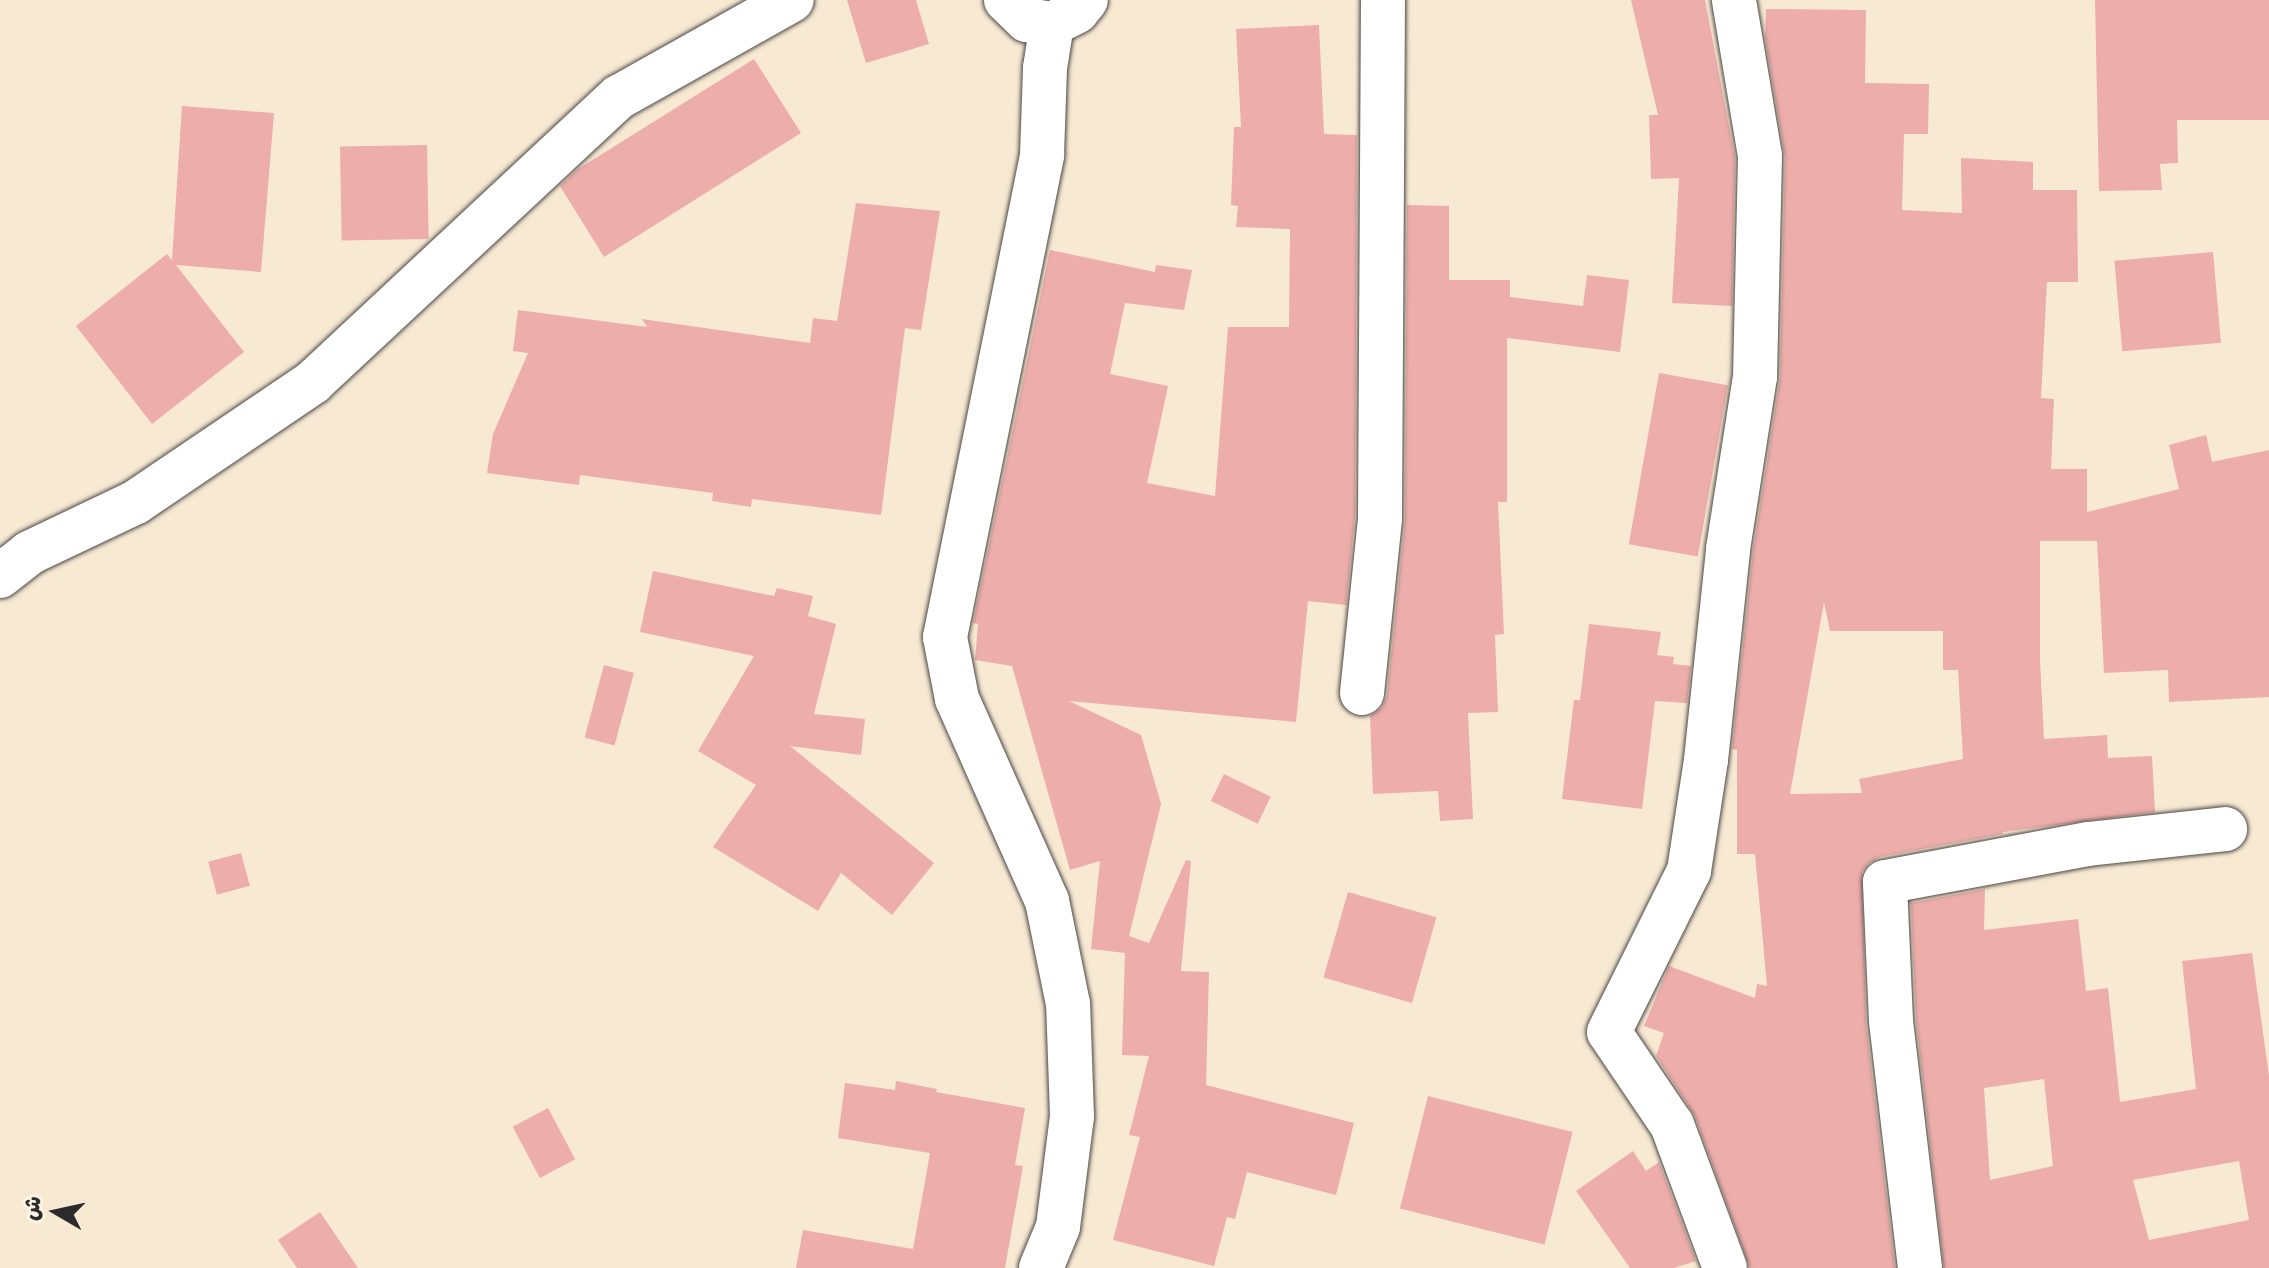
<!DOCTYPE html>
<html>
<head>
<meta charset="utf-8">
<style>
	body { margin:0 }
	#map { position:relative; width:2269px; height:1268px; overflow:hidden; background:#f8e9d3; font-family:Pangolin,"Playpen Sans Arabic",sans-serif }
	div>[style] { position:absolute }
	.building>* { inset:0; background:#edadab; transform-origin:0 0 }
	.roads { filter:drop-shadow(0 0 2px #4a4844) drop-shadow(0 0 2px #4a4844) }
	.minor>* { height:44px; margin:-22px; padding:0 22px; transform-origin:22px; border-radius:22px; background:#fff }
	span { translate:-50% -50%; white-space:nowrap; text-align:center; line-height:1.15; -webkit-text-stroke:6px #fcf5e5; paint-order:stroke }
	.north { position:absolute; left:16px; top:1172px; width:80px; height:80px; -webkit-text-stroke:6px #fcf5e5; paint-order:stroke; rotate:279deg; font-size:22px; font-weight:700; line-height:32px; text-align:center; color:#2b2b2b }
	.north::after { content:''; display:block; margin:auto; width:28px; height:36px; background:#2b2b2b; clip-path:polygon(50% 0,100% 100%,50% 72%,0 100%) }
</style>
</head>
<body>
<div id="map">
	<div class="building">
		<i style="clip-path:polygon(847px 0,916px 0,929px 44px,866px 63px)"></i>
		<i style="clip-path:polygon(1631px 0,1705px 0,1735px 158px,1732px 306px,1672px 303px,1679px 178px,1651px 179px,1649px 115px,1658px 115px)"></i>
		<i style="clip-path:polygon(2095px 0,2269px 0,2269px 120px,2177px 120px,2178px 163px,2160px 164px,2162px 190px,2099px 191px)"></i>
		<i style="clip-path:polygon(evenodd,1766px 9px,1866px 10px,1865px 83px,1929px 84px,1928px 134px,1904px 134px,1902px 210px,1962px 213px,1961px 158px,2033px 162px,2033px 190px,2077px 190px,2078px 282px,2047px 282px,2041px 398px,2054px 399px,2051px 469px,2087px 469px,2087px 512px,2179px 489px,2169px 445px,2206px 435px,2212px 462px,2269px 450px,2269px 697px,2169px 702px,2168px 670px,2104px 673px,2097px 541px,2040px 541px,2040px 661px,2044px 739px,2107px 735px,2108px 758px,2152px 756px,2155px 812px,2003px 832px,2003px 834px,1880px 857px,1869px 863px,1862px 872px,1866px 1024px,1895px 1268px,1750px 1268px,1695px 1116px,1656px 1056px,1664px 1033px,1644px 1026px,1669px 966px,1755px 998px,1757px 984px,1767px 986px,1755px 854px,1737px 854px,1737px 750px,1732px 749px,1753px 552px,1780px 378px,1785px 157px,1765px 37px,1766px 9px,1824px 602px,1830px 631px,1943px 631px,1943px 670px,1958px 670px,1963px 759px,1859px 779px,1862px 793px,1790px 794px,1824px 602px)"></i>
		<i style="clip-path:polygon(1319px 25px,1324px 134px,1357px 135px,1355px 517px,1346px 605px,1308px 601px,1296px 722px,1069px 701px,1141px 735px,1161px 804px,1129px 936px,1149px 943px,1186px 860px,1191px 861px,1181px 971px,1209px 972px,1206px 1085px,1354px 1123px,1336px 1195px,1247px 1172px,1235px 1219px,1227px 1217px,1214px 1266px,1113px 1240px,1140px 1137px,1129px 1135px,1149px 1056px,1122px 1055px,1125px 953px,1091px 949px,1100px 861px,1070px 870px,1012px 666px,975px 660px,978px 624px,973px 623px,1050px 250px,1155px 272px,1156px 265px,1192px 270px,1184px 310px,1125px 303px,1110px 374px,1168px 386px,1147px 483px,1215px 496px,1228px 327px,1289px 327px,1290px 229px,1236px 227px,1238px 206px,1231px 205px,1234px 127px,1241px 127px,1236px 29px)"></i>
		<i style="clip-path:polygon(754px 59px,801px 133px,604px 257px,560px 186px,578px 169px)"></i>
		<i style="clip-path:polygon(182px 106px,274px 113px,261px 272px,176px 265px,244px 352px,152px 424px,76px 326px,167px 254px,172px 260px)"></i>
		<i style="left:427px;top:145px;width:94px;height:87px;rotate:89deg"></i>
		<i style="clip-path:polygon(856px 203px,940px 211px,921px 330px,905px 328px,881px 515px,752px 499px,751px 507px,712px 501px,713px 493px,580px 475px,579px 485px,487px 473px,493px 434px,528px 353px,513px 351px,518px 310px,647px 327px,642px 319px,810px 343px,813px 318px,837px 321px)"></i>
		<i style="clip-path:polygon(1407px 205px,1449px 206px,1449px 280px,1510px 280px,1510px 297px,1583px 306px,1587px 275px,1629px 280px,1620px 352px,1507px 338px,1507px 502px,1498px 502px,1504px 634px,1495px 635px,1498px 712px,1468px 713px,1473px 819px,1440px 821px,1438px 791px,1373px 794px,1370px 716px,1382px 708px,1387px 696px,1405px 520px)"></i>
		<i style="left:2213px;top:252px;width:91px;height:99px;rotate:85deg"></i>
		<i style="left:1659px;top:373px;width:70px;height:174px;rotate:10deg"></i>
		<i style="clip-path:polygon(653px 571px,774px 596px,777px 588px,813px 596px,808px 616px,836px 624px,814px 714px,865px 719px,861px 755px,790px 746px,934px 863px,892px 915px,841px 873px,818px 911px,713px 847px,756px 785px,698px 751px,754px 656px,640px 632px)"></i>
		<i style="clip-path:polygon(1589px 624px,1661px 632px,1657px 655px,1674px 657px,1673px 664px,1691px 666px,1687px 703px,1655px 701px,1642px 809px,1562px 799px,1574px 700px,1580px 700px)"></i>
		<i style="left:604px;top:665px;width:31px;height:75px;rotate:15deg"></i>
		<i style="left:1224px;top:774px;width:52px;height:30px;rotate:26deg"></i>
		<i style="left:241px;top:853px;width:34px;height:34px;rotate:75deg"></i>
		<i style="clip-path:polygon(evenodd,1985px 889px,1984px 930px,2078px 919px,2086px 991px,2108px 988px,2120px 1102px,2196px 1089px,2182px 961px,2252px 953px,2269px 1076px,2269px 1268px,1944px 1268px,1916px 1019px,1911px 903px,1985px 889px,2044px 1079px,2053px 1166px,1990px 1180px,1984px 1088px,2044px 1079px,1985px 889px,2239px 1161px,2249px 1220px,2149px 1240px,2133px 1180px,2239px 1161px)"></i>
		<i style="left:1348px;top:892px;width:92px;height:89px;rotate:16deg"></i>
		<i style="clip-path:polygon(896px 1081px,937px 1089px,936px 1092px,1025px 1108px,1015px 1165px,1023px 1166px,1005px 1268px,796px 1268px,803px 1230px,913px 1249px,930px 1153px,838px 1138px,845px 1083px,895px 1090px)"></i>
		<i style="left:1428px;top:1096px;width:149px;height:116px;rotate:14deg"></i>
		<i style="left:548px;top:1108px;width:58px;height:40px;rotate:62deg"></i>
		<i style="clip-path:polygon(1633px 1151px,1646px 1171px,1659px 1162px,1696px 1261px,1674px 1268px,1630px 1268px,1576px 1191px)"></i>
		<i style="clip-path:polygon(320px 1212px,358px 1268px,297px 1268px,278px 1240px)"></i>
	</div>
	<div class="roads">
		<div class="minor">
			<i style="left:1006px;top:0;width:29px;rotate:44deg"></i>
			<i style="left:1027px;top:20px;width:25px;rotate:9deg"></i>
			<i style="left:1052px;top:24px;width:28px;rotate:-27deg"></i>
			<i style="left:1077px;top:11px;width:14px;rotate:-51deg"></i>
			<i style="left:0;top:576px;width:37px;rotate:-38deg"></i>
			<i style="left:29px;top:553px;width:119px;rotate:-25.5deg"></i>
			<i style="left:136px;top:502px;width:214px;rotate:-34.1deg"></i>
			<i style="left:313px;top:382px;width:418px;rotate:-43deg"></i>
			<i style="left:619px;top:97px;width:198px;rotate:-29.3deg"></i>
			<i style="left:1362px;top:693px;width:176px;rotate:-84.1deg"></i>
			<i style="left:1380px;top:518px;width:518px;rotate:-89.67deg"></i>
			<i style="left:1041px;top:1268px;width:44px;rotate:-67.5deg"></i>
			<i style="left:1058px;top:1227px;width:112px;rotate:-82.8deg"></i>
			<i style="left:1072px;top:1116px;width:112px;rotate:-92deg"></i>
			<i style="left:1068px;top:1004px;width:105px;rotate:-101.5deg"></i>
			<i style="left:1047px;top:901px;width:221px;rotate:-114deg"></i>
			<i style="left:957px;top:699px;width:63px;rotate:-101deg"></i>
			<i style="left:945px;top:637px;width:492px;rotate:-78.6deg"></i>
			<i style="left:1042px;top:155px;width:87px;rotate:-88deg"></i>
			<i style="left:1045px;top:68px;width:45px;rotate:-81deg"></i>
			<i style="left:1725px;top:1268px;width:153px;rotate:-110.3deg"></i>
			<i style="left:1672px;top:1125px;width:112px;rotate:-124.1deg"></i>
			<i style="left:1609px;top:1032px;width:180px;rotate:-63.6deg"></i>
			<i style="left:1689px;top:871px;width:112px;rotate:-81.3deg"></i>
			<i style="left:1706px;top:760px;width:212px;rotate:-84deg"></i>
			<i style="left:1728px;top:549px;width:174px;rotate:-81.1deg"></i>
			<i style="left:1755px;top:377px;width:221px;rotate:-88.7deg"></i>
			<i style="left:1760px;top:156px;width:158px;rotate:-99.5deg"></i>
			<i style="left:1920px;top:1268px;width:249px;rotate:-96.7deg"></i>
			<i style="left:1891px;top:1021px;width:139px;rotate:-92.5deg"></i>
			<i style="left:1885px;top:882px;width:207px;rotate:-10.6deg"></i>
			<i style="left:2088px;top:844px;width:138px;rotate:-6.2deg"></i>
		</div>
	</div>
	<div class="north">ش</div>
</div>
</body>
</html>
